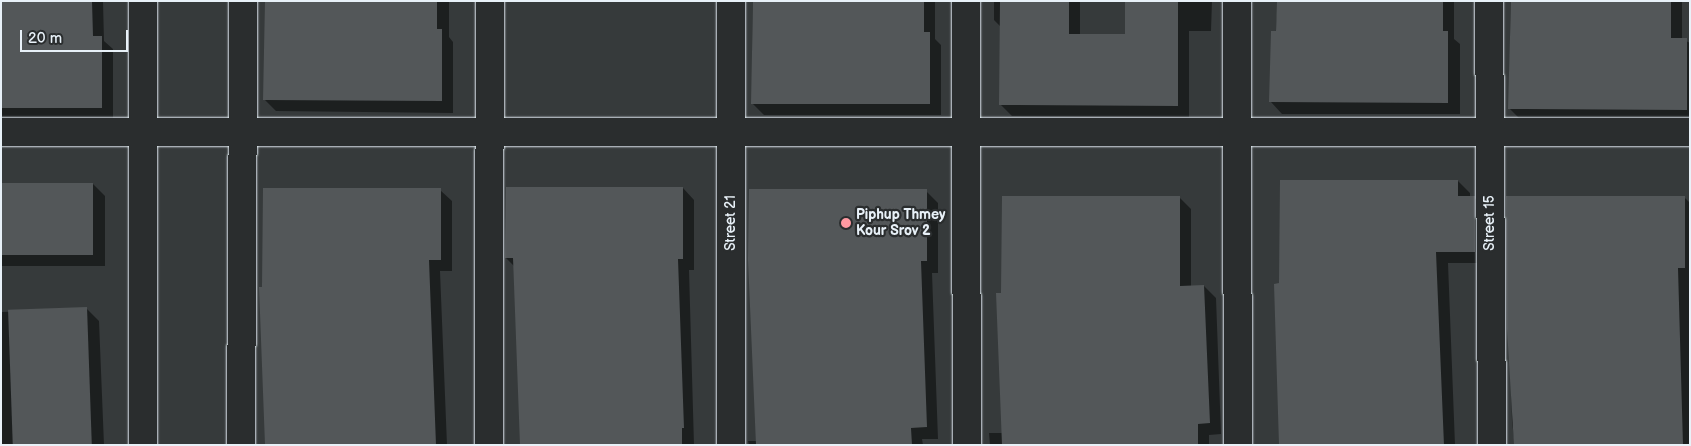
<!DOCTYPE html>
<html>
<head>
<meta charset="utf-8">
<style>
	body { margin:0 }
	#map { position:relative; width:1691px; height:446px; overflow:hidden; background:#2a2d2e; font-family:"Balsamiq Sans",sans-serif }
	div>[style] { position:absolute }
	.built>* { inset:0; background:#363a3b; transform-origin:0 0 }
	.shadow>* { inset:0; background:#0007 }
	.building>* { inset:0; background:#535759; transform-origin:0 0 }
	.roads { filter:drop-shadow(0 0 1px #e8f1f8) drop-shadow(0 0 1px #e8f1f8) }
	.minor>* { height:28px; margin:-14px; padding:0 14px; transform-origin:14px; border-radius:14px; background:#2a2d2e }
	.dots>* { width:14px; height:14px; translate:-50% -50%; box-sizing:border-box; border:2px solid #2a2d2e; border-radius:50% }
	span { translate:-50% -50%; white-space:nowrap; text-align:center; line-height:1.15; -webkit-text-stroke:4.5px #2a2d2e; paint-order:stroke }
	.poi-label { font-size:14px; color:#e8f1f8; font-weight:700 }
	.left { translate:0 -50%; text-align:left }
	.street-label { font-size:14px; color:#e8f1f8 }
	.frame { position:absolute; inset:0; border:2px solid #e8f1f8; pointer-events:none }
	.scale { position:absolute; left:20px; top:30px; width:108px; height:22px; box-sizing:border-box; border:2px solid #e8f1f8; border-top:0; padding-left:6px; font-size:15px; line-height:18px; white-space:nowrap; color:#e8f1f8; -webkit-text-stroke:4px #2a2d2e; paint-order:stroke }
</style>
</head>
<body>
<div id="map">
	<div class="built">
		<i style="left:1px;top:1px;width:1689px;height:444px"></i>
	</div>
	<div class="shadow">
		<i style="clip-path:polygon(1px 1px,103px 1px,104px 41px,113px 49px,113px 120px,1px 119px)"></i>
		<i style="clip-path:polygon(265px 1px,449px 1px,449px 37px,453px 42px,453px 113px,276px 111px,265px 100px)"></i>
		<i style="clip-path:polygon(753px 1px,935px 1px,935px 39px,941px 45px,941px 115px,764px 115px,752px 103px)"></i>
		<i style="clip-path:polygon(994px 1px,1080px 1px,1080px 35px,1126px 35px,1126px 1px,1212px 1px,1211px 31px,1189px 31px,1189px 117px,1012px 116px,1000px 104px,1001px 27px,994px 20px)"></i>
		<i style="clip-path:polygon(1278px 1px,1454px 1px,1454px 39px,1460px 44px,1460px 114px,1282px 114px,1271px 102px)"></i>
		<i style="clip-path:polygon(1511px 1px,1682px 1px,1682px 39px,1690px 43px,1690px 121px,1521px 120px,1509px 108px)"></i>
		<i style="clip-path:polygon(1458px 181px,1470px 193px,1470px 197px,1474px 197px,1486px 209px,1486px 263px,1448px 263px,1455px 445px,1280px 445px,1280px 284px)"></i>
		<i style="clip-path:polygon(1px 184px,93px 184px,105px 196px,105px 266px,1px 266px)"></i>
		<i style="clip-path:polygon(683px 188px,694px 200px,694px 270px,689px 270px,694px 445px,512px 445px,521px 444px,514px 266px,506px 258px)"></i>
		<i style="clip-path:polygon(440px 190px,452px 201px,452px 271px,440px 271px,447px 445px,266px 445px)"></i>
		<i style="clip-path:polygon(926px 191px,938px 203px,938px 273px,932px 273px,938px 439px,922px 439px,923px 445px,749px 445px,748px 441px,757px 441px)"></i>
		<i style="clip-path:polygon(1179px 197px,1191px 209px,1191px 286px,1204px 286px,1216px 298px,1221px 434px,1209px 435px,1209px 445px,990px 445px,989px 433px,1002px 433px,1002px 294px)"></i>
		<i style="clip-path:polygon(1507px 197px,1684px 197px,1690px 203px,1690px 445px,1515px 445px,1512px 422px)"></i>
		<i style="clip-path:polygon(1px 288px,2px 312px,87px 309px,99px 321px,104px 445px,1px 445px)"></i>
	</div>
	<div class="building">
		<i style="clip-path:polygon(1px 1px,92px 1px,93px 36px,102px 36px,102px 108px,1px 108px)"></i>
		<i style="clip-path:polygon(265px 1px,437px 1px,437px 29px,442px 29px,442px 101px,263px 100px)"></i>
		<i style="clip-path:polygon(753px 1px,924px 1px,924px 32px,930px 32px,930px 104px,751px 104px)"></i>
		<i style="clip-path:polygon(1000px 1px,1069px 1px,1069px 34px,1125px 34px,1125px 1px,1178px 1px,1178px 106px,999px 105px)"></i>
		<i style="clip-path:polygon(1277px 1px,1443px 1px,1443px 31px,1448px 31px,1448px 103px,1269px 102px,1271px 31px,1276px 31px)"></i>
		<i style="clip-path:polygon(1511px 1px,1671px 1px,1671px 38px,1687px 38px,1687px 110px,1508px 109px)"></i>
		<i style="clip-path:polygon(1280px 180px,1458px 180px,1458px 196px,1475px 196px,1475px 252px,1436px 252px,1444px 445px,1279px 445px,1274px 284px,1279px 283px)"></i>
		<i style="left:1px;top:183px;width:92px;height:72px"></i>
		<i style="clip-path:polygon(506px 187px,683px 187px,683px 259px,678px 259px,684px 428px,682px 428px,682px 445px,520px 445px,513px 258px,505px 258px)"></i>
		<i style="clip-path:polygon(263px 188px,441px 188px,441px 260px,429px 260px,436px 445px,265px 445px,259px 287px,262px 287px)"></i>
		<i style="clip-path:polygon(749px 189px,927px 189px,927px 261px,921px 261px,927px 427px,911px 428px,912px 445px,756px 445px,748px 260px)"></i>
		<i style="clip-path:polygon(1002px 196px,1180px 196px,1180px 286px,1204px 285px,1210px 423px,1198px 424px,1198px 445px,1002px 445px,996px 293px,1001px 293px)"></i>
		<i style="clip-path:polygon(1506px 196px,1685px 196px,1685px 268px,1678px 268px,1683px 445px,1514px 445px,1507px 329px)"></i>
		<i style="left:87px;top:307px;width:138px;height:79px;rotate:88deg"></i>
	</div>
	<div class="roads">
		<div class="minor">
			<i style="left:731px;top:1px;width:444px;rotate:90deg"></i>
			<i style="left:966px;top:1px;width:444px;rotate:89.9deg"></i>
			<i style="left:1237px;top:1px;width:444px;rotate:89.9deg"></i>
			<i style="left:1489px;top:1px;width:444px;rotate:89.6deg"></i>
			<i style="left:1px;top:132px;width:1689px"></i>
			<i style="left:143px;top:445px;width:444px;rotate:-90deg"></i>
			<i style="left:241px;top:445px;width:444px;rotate:-89.7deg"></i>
			<i style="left:489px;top:445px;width:444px;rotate:-89.9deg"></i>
		</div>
	</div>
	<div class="dots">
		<i style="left:846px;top:223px;background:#ff9aa2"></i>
	</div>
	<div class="poi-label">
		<span class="left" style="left:856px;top:223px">Piphup Thmey<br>Kour Srov 2</span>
	</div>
	<div class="street-label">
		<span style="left:731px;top:223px;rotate:-90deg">Street 21</span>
		<span style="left:1490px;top:223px;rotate:-90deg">Street 15</span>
	</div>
	<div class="frame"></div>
	<div class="scale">20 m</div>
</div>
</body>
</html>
